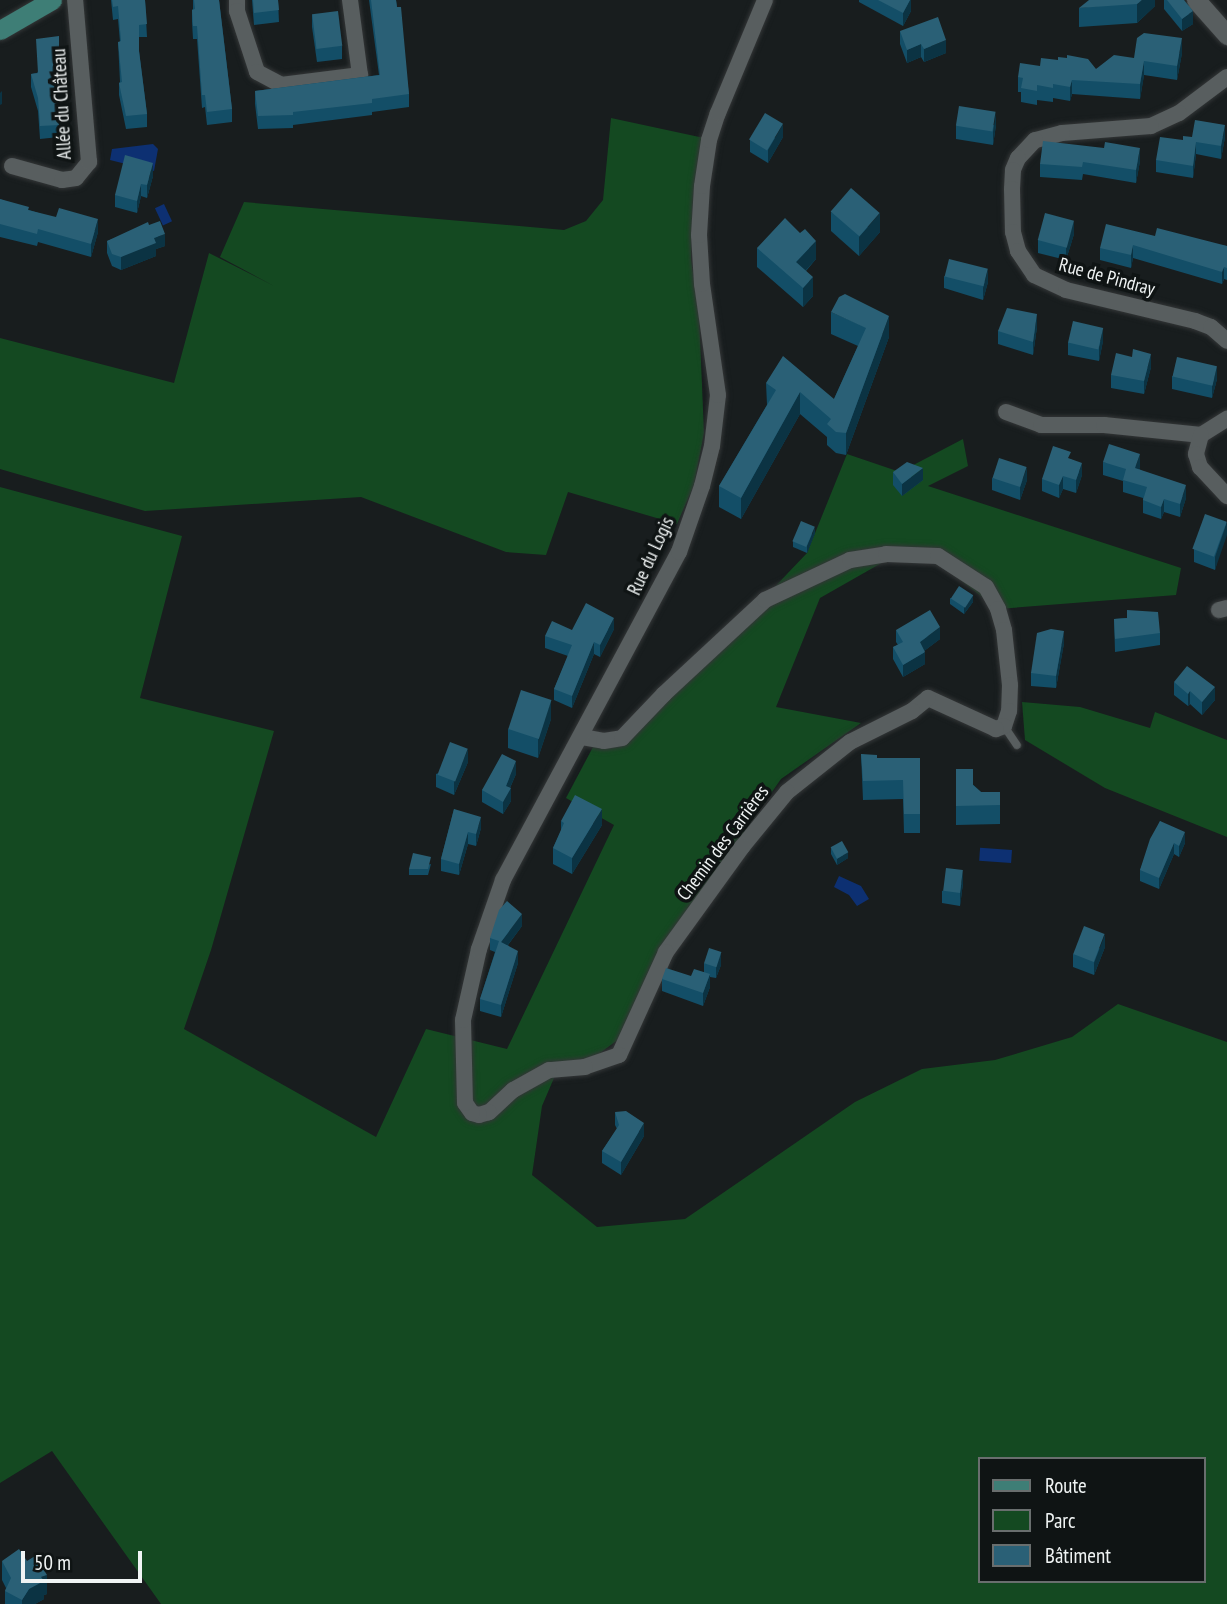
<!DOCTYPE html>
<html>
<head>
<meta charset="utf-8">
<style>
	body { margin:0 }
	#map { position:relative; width:1227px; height:1604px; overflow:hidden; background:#181d1e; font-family:"PT Sans Narrow",sans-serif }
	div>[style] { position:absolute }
	.green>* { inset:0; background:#144921 }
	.water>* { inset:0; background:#0d3072; transform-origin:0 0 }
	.roads { filter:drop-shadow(0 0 2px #333637) drop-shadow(0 0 2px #333637) }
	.service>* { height:8px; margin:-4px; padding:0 4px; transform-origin:4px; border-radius:4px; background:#585e5f }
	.minor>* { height:16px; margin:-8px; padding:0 8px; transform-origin:8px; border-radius:8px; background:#585e5f }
	.tertiary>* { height:19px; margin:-9.5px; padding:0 9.5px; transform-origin:9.5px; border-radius:9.5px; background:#585e5f }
	.secondary>* { height:19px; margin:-9.5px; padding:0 9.5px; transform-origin:9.5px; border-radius:9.5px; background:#3e7e76 }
	.wall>* { inset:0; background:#134e67 }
	.shaded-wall>* { inset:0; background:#0b3343 }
	.building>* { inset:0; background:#2a6076; transform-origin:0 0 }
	span { translate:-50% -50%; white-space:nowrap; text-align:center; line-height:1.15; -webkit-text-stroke:7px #0f1414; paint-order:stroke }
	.street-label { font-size:19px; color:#f0f4f4 }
	.legend { position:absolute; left:978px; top:1457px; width:228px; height:126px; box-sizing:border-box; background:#0f1414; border:2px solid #696e6e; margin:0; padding:9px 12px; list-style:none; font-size:21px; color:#f0f4f4 }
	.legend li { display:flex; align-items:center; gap:14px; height:35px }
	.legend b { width:35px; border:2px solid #696e6e }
	.scale { position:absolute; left:21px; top:1551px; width:121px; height:32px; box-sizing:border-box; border:4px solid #f0f4f4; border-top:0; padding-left:9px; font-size:21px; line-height:24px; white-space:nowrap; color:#f0f4f4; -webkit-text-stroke:5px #0f1414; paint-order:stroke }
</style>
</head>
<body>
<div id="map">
	<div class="green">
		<i style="clip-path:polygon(611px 118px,704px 138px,693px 196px,691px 259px,699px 314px,704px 433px,694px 485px,677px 524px,568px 492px,546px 555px,506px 552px,361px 497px,145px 511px,0 469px,0 338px,174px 383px,209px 253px,274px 286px,220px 257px,244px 202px,564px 230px,586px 221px,603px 200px)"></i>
		<i style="clip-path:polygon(evenodd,963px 439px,968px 466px,928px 486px,1181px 568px,1176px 595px,998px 609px,938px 563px,885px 561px,820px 598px,776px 707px,861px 723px,781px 779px,660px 952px,619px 1039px,596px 1056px,560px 1064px,542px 1106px,532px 1175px,597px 1227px,685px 1219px,855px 1102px,922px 1069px,995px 1060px,1072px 1037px,1118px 1004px,1227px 1042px,1227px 1604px,161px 1604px,52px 1451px,0 1483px,0 487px,182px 536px,140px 698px,274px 731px,211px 950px,184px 1029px,376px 1137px,426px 1029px,507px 1049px,614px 825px,566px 798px,593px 747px,625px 744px,807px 553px,847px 454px,900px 472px,963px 439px,980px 1459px,1204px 1459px,1204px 1581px,980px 1581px,980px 1459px)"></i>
		<i style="clip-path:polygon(1022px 702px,1080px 707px,1150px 728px,1155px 712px,1227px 740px,1227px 837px,1105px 788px,1025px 740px)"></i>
	</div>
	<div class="water">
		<i style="clip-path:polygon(153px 144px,158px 149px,154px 171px,110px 160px,112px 149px)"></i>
		<i style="left:164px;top:204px;width:19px;height:10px;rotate:65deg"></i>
		<i style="left:1012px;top:850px;width:13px;height:32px;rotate:94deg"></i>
		<i style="clip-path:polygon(839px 876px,861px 886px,869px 899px,857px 906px,849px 895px,834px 887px)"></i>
	</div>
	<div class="roads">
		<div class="service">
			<i style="left:1004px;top:726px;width:23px;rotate:56deg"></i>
		</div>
		<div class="minor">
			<i style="left:237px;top:0;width:11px;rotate:90deg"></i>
			<i style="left:237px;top:11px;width:64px;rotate:71.8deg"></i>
			<i style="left:257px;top:72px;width:27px;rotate:28deg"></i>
			<i style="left:281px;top:85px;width:80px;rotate:-7.2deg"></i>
			<i style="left:360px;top:75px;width:76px;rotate:-97.6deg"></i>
			<i style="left:1227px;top:77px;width:60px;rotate:143.1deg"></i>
			<i style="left:1179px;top:113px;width:31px;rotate:155deg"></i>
			<i style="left:1151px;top:126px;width:89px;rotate:175.5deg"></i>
			<i style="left:1062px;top:133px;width:28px;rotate:165deg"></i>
			<i style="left:1035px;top:140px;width:25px;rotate:133deg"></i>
			<i style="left:1018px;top:158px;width:13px;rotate:113deg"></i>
			<i style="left:1013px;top:170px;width:19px;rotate:93deg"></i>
			<i style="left:1012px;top:189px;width:43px;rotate:88.7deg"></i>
			<i style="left:1013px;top:232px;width:20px;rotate:75deg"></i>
			<i style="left:1018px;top:251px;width:29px;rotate:56deg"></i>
			<i style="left:1034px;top:275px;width:35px;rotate:25deg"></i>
			<i style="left:1066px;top:290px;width:133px;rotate:13.5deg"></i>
			<i style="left:1195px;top:321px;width:17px;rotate:21deg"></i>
			<i style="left:1211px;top:327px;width:21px;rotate:41deg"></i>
			<i style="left:12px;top:166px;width:52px;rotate:15.6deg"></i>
			<i style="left:62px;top:180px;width:14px;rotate:-8deg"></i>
			<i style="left:76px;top:178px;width:21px;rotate:-51deg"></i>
			<i style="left:89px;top:162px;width:163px;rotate:-94.9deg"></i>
			<i style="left:1006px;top:412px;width:37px;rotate:20deg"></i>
			<i style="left:1041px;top:425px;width:63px"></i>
			<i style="left:1104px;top:425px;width:98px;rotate:5.9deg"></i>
			<i style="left:1201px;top:435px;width:31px;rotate:-32deg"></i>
			<i style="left:1201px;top:435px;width:20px;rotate:105deg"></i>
			<i style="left:1196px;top:454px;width:14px;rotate:73deg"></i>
			<i style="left:1200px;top:467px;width:40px;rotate:47deg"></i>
			<i style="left:1219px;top:610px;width:8px;rotate:-14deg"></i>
			<i style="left:582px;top:737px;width:22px;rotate:10deg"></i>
			<i style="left:604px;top:741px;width:18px;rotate:-9deg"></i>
			<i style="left:622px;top:738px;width:61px;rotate:-46.3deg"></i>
			<i style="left:664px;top:694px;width:138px;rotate:-42.9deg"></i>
			<i style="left:765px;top:600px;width:94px;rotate:-25.2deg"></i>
			<i style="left:850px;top:560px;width:36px;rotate:-9deg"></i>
			<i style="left:886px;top:554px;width:52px;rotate:2.2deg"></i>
			<i style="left:938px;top:556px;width:57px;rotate:32.9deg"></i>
			<i style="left:986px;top:587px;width:25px;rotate:61deg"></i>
			<i style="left:998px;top:609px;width:22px;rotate:74deg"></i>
			<i style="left:1004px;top:630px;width:55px;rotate:83.8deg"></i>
			<i style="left:1010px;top:685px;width:26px;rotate:92deg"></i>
			<i style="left:1009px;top:711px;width:16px;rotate:108deg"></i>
			<i style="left:1004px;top:726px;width:9px;rotate:159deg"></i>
			<i style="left:996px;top:729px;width:75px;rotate:-155.5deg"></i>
			<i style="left:928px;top:698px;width:21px;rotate:141deg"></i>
			<i style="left:912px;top:711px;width:69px;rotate:153.4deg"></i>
			<i style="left:850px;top:742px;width:80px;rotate:141.6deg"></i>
			<i style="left:787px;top:792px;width:71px;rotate:129.3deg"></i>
			<i style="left:742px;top:847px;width:130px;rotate:125.9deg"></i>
			<i style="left:666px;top:952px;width:113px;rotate:114.5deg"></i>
			<i style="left:619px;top:1055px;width:36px;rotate:161deg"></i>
			<i style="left:585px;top:1067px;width:36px;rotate:175deg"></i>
			<i style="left:549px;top:1070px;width:41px;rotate:150.9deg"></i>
			<i style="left:513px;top:1090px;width:33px;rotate:137deg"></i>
			<i style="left:489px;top:1112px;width:10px;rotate:163deg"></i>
			<i style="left:479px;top:1115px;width:7px;rotate:-164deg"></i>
			<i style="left:472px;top:1113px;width:12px;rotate:-125deg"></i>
			<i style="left:465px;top:1103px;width:83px;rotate:-91.4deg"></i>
			<i style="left:463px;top:1020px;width:73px;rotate:-77.3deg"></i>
			<i style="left:479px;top:949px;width:73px;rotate:-70.8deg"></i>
			<i style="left:503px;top:880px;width:372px;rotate:-61.8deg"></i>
			<i style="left:679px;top:552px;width:70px;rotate:-70.8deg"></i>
			<i style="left:702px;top:486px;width:41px;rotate:-76deg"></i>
			<i style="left:712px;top:446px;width:51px;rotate:-83.3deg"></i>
			<i style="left:718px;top:395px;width:112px;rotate:-98.2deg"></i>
			<i style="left:702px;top:284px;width:49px;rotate:-93.5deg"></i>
			<i style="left:699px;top:235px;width:49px;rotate:-86.5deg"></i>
			<i style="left:702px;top:186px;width:47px;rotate:-81.3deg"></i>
			<i style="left:709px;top:140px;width:28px;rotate:-72deg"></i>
			<i style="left:718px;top:113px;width:122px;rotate:-67.4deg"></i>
		</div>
		<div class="tertiary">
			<i style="left:1196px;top:0;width:47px;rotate:48.5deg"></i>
		</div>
		<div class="secondary">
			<i style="left:0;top:30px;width:60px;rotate:-30deg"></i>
		</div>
	</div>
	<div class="wall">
		<i style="clip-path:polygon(111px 0,145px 0,147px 37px,139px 37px,139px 51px,147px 114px,147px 127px,126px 129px,119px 95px,119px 83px,120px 82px,118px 42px,120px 42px,118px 19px,113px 20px)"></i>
		<i style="clip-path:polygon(193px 0,219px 0,232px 109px,232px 122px,207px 125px,205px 107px,202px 108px,197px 39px,193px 39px,192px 22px,192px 10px,193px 9px)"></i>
		<i style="clip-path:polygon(252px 0,278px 0,279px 22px,254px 25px)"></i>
		<i style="clip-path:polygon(369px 0,396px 0,409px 94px,409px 107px,372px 112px,372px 115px,293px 125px,293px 128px,258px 129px,255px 104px,255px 91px,379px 75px)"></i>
		<i style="clip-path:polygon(859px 0,911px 0,911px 11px,903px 26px,859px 2px)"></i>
		<i style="clip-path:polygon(1155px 0,1155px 6px,1137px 23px,1079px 27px,1079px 8px)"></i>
		<i style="clip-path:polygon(1164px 0,1184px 0,1193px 24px,1182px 31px,1164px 9px)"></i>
		<i style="clip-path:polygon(312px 14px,342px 46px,342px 59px,317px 62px,312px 27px)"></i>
		<i style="clip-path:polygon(900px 31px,946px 53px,924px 62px,921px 57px,907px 63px,900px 44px)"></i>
		<i style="clip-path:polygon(59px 36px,59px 137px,40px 139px,38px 111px,31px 87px,31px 74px,37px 73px)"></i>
		<i style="clip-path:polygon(1182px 53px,1177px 80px,1144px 75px,1140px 99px,1072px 94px,1070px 101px,1053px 98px,1053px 102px,1037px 100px,1037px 105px,1021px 102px,1021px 92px,1018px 92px,1018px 77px,1040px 66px,1096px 69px,1134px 58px)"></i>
		<i style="clip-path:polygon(996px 125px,993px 145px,956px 139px,956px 126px)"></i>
		<i style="clip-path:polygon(783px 137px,768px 163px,750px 152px,750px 140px)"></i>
		<i style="clip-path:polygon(1192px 137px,1225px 137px,1221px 159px,1196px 154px,1193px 178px,1156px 172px,1156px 160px,1183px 140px)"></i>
		<i style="clip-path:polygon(1104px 148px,1140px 161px,1136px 183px,1083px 174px,1082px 180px,1040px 177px,1040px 164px)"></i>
		<i style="clip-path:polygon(153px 176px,147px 198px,141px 196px,137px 213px,115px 207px,115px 195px)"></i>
		<i style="clip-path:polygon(0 199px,29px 210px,98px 232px,91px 257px,38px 242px,37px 246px,0 237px)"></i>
		<i style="clip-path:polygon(831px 212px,880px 232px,859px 256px,831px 231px)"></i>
		<i style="clip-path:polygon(149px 225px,165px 246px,156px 249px,156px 256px,121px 270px,112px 266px,107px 253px,107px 241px)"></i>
		<i style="clip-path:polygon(800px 233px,816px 259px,806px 271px,813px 296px,803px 307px,757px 267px,757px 248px)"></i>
		<i style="clip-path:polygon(1074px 234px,1066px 260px,1038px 253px,1038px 240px)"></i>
		<i style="clip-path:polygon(1155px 236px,1227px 246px,1227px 280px,1224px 279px,1222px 284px,1133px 258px,1131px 268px,1100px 260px,1100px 248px)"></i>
		<i style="clip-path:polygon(944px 276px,988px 282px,983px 300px,944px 288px)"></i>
		<i style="clip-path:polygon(831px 312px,889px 337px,846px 455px,836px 453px,827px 445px,827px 437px,800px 414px,741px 519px,719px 507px,719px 486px,767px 405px,766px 383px,834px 399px,858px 346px,831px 334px)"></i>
		<i style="clip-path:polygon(1037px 327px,1033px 355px,998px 344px,998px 331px)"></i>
		<i style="clip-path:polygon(1103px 341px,1099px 361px,1068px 355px,1068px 342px)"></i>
		<i style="clip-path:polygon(1151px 367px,1144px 394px,1111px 388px,1111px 375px)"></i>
		<i style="clip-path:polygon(1172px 376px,1217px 379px,1212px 398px,1172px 389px)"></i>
		<i style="clip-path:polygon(1071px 459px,1082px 475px,1076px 493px,1063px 489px,1059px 498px,1042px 491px,1042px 479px)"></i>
		<i style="clip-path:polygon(1103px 462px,1140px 467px,1139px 469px,1186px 498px,1180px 517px,1164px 512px,1161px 519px,1143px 513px,1143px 498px,1123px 492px,1123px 481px,1103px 475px)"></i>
		<i style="clip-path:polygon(893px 472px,923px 480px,902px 496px,893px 485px)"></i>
		<i style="clip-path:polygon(992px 478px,1027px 480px,1020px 500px,992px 490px)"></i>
		<i style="clip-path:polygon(1227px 522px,1215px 570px,1194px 562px,1194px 549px)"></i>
		<i style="clip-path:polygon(815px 533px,807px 553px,793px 547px,793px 541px)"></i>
		<i style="clip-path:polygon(950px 598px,973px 602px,964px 614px,950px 604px)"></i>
		<i style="clip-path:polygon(1127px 610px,1160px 633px,1160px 645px,1115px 652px,1114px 619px,1127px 618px)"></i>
		<i style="clip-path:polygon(614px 629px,600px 657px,594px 654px,572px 708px,554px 700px,554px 689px,568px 656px,545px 648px,545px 636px,572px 630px)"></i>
		<i style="clip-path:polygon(896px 630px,940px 639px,924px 651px,925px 664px,903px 677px,893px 659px,893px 647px,898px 645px,896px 642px)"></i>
		<i style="clip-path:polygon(1064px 643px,1056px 688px,1031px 686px,1031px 673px)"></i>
		<i style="clip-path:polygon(1174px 682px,1215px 700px,1202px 715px,1190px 704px,1188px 706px,1174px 695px)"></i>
		<i style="clip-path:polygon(551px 719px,538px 758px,508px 748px,508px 729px)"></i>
		<i style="clip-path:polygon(861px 754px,877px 758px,920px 758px,920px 833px,904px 833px,903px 799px,863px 800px)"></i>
		<i style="clip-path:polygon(468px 762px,454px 795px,436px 787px,436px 774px)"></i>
		<i style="clip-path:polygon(956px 769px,981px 792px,1000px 792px,1000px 824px,956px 825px)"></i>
		<i style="clip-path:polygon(516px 774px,510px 788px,511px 801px,503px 814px,482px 802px,482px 790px)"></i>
		<i style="clip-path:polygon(454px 809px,481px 828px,476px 846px,468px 844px,459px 875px,441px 871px,441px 859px)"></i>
		<i style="clip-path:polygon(561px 821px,602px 825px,572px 874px,553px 864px,553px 848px,561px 831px)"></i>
		<i style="clip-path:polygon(1160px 821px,1185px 843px,1179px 857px,1174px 854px,1159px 889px,1140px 881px,1140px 870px)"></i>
		<i style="clip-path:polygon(831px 848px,848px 858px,837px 865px,831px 854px)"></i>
		<i style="clip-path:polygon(431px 864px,428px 875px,409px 875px,409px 869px)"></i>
		<i style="clip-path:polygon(963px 883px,960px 906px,942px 903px,942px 891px)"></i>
		<i style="clip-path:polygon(522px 926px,508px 945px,518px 963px,501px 1017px,480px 1011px,480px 999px,495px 952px,490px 950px,490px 938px)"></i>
		<i style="clip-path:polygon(1105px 947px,1094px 975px,1073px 967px,1073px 954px)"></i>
		<i style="clip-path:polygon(704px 963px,721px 965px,716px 978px,710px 977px,710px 987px,703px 1006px,662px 991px,662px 979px,691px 976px,704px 972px)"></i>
		<i style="clip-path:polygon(615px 1112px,644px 1136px,621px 1175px,602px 1163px,602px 1151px,617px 1129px,615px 1125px)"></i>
		<i style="clip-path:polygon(2px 1561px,47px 1594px,44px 1595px,44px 1599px,35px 1604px,5px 1604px,5px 1591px,6px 1588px,2px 1580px)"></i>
	</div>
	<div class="shaded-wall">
		<i style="clip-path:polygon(910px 0,911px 0,911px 11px,903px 26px,903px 13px)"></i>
		<i style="clip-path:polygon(1142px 0,1155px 0,1155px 6px,1137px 23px,1137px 4px)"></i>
		<i style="clip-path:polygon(1193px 11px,1193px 24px,1182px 31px,1182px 19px)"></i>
		<i style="clip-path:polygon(1182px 38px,1182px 53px,1177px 80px,1177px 66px)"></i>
		<i style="clip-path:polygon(946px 40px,946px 53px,924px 62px,924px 49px)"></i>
		<i style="clip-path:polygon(921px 44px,921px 57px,907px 63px,907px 50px)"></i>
		<i style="clip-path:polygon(1144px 61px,1144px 75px,1140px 99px,1140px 84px)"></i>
		<i style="clip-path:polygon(1072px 80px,1072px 94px,1070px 101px,1070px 87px)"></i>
		<i style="clip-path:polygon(2px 91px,2px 104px,0 105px,0 93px)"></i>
		<i style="clip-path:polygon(996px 112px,996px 125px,993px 145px,993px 132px)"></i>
		<i style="clip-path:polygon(783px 124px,783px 137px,768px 163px,768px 150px)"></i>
		<i style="clip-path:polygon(1225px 125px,1225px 137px,1221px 159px,1221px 146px)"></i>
		<i style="clip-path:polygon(1196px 142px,1196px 154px,1193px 178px,1193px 166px)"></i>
		<i style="clip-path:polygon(1140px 148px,1140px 161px,1136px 183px,1136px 170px)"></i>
		<i style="clip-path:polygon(153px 163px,153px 176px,147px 198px,147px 185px)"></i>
		<i style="clip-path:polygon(141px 184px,141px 196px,137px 213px,137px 201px)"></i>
		<i style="clip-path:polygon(880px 213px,880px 232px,859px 256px,859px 237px)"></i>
		<i style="clip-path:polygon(98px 219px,98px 232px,91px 257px,91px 244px)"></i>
		<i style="clip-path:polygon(1074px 221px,1074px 234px,1066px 260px,1066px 247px)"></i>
		<i style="clip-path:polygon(165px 234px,165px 246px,156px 249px,156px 256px,121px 270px,121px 257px,154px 238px)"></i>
		<i style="clip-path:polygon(816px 241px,816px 259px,796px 281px,796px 262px)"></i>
		<i style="clip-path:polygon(1133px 245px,1133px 258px,1131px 268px,1131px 255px)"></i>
		<i style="clip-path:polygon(1224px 267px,1224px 279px,1222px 284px,1222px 272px)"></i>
		<i style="clip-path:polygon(988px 269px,988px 282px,983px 300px,983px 288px)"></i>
		<i style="clip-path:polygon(813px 277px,813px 296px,803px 307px,803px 288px)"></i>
		<i style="clip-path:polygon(1037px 314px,1037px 327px,1033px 355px,1033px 342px)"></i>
		<i style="clip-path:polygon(889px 316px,889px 337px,846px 455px,846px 433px)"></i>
		<i style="clip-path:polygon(1103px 328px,1103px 341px,1099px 361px,1099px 348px)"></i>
		<i style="clip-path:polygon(1151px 354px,1151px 367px,1144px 394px,1144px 381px)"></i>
		<i style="clip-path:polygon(1217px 366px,1217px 379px,1212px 398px,1212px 386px)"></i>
		<i style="clip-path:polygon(800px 392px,800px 414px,741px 519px,741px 498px)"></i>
		<i style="clip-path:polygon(1140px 454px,1140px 467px,1135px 481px,1135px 468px)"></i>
		<i style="clip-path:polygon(1082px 463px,1082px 475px,1076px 493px,1076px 480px)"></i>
		<i style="clip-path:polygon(1027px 467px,1027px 480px,1020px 500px,1020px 487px)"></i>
		<i style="clip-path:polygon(923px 468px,923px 480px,902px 496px,902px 484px)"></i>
		<i style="clip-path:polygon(1063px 476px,1063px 489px,1059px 498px,1059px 485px)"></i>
		<i style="clip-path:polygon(1186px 485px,1186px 498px,1180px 517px,1180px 504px)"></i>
		<i style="clip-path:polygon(1164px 499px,1164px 512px,1161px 519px,1161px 507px)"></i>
		<i style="clip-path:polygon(1227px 522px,1227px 535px,1215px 570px,1215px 557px)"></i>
		<i style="clip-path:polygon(815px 527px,815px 533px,807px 553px,807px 546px)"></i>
		<i style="clip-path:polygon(973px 595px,973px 602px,964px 614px,964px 607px)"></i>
		<i style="clip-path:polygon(614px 618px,614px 629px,600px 657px,600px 645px)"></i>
		<i style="clip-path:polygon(940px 627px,940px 639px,920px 654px,920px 642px)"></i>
		<i style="clip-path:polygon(1064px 631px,1064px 643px,1056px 688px,1056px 676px)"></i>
		<i style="clip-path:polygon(594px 642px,594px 654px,572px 708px,572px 696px)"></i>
		<i style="clip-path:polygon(925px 652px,925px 664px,903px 677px,903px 665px)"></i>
		<i style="clip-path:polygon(1215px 687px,1215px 700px,1202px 715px,1202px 702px)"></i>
		<i style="clip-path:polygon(1190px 691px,1190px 704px,1188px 706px,1188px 694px)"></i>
		<i style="clip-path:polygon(551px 700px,551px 719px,538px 758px,538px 740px)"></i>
		<i style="clip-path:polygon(468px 749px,468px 762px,454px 795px,454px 782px)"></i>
		<i style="clip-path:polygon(516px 761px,516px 774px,508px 792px,511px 788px,511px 801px,503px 814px,503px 802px,506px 786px)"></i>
		<i style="clip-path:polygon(602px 809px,602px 825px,572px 874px,572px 858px)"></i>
		<i style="clip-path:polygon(481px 817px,481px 828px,476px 846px,476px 834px)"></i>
		<i style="clip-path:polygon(468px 832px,468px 844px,459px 875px,459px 864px)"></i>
		<i style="clip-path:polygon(1185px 832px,1185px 843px,1179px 857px,1179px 846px)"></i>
		<i style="clip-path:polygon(1174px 843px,1174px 854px,1159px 889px,1159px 878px)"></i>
		<i style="clip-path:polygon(848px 852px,848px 858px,837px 865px,837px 859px)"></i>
		<i style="clip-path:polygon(963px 870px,963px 883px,960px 906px,960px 893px)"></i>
		<i style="clip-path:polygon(522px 914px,522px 926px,501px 954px,501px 942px)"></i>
		<i style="clip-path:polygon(1105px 934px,1105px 947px,1094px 975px,1094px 963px)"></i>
		<i style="clip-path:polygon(518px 951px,518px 963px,501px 1017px,501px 1005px)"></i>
		<i style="clip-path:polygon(721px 952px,721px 965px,716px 978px,716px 966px)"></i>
		<i style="clip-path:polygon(710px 974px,710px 987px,703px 1006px,703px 993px)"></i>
		<i style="clip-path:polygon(644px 1123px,644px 1136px,621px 1175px,621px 1162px)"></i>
		<i style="clip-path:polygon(47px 1575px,47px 1594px,44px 1595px,44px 1599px,35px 1604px,22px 1604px,22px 1600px,29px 1589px,41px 1577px)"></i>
	</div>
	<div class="building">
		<i style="clip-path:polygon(112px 0,145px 0,147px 24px,139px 25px,139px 51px,147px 114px,126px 116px,119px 83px,122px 82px,118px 42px,121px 41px,118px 6px,113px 7px)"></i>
		<i style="clip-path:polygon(194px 0,219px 0,232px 109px,207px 112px,205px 95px,202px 95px,197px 26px,193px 26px,192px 10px,195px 9px)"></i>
		<i style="clip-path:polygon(253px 0,278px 0,279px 10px,254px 13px)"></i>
		<i style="clip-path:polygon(371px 0,396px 0,397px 7px,401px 7px,409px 94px,372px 99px,372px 103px,293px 112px,293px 115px,258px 116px,255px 91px,380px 75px)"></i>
		<i style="clip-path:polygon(878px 0,910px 0,903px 13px)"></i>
		<i style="clip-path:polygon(1089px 0,1142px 0,1137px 4px,1079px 8px)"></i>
		<i style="clip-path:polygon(1167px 0,1184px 0,1193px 11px,1182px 19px)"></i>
		<i style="left:338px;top:11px;width:35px;height:26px;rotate:83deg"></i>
		<i style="clip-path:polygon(938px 17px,946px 40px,924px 49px,921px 44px,907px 50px,900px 31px)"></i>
		<i style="clip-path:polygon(1144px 33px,1182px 38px,1177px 66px,1144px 61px,1140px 84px,1072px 80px,1070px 87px,1053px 84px,1053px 88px,1037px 85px,1037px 91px,1021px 88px,1023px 78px,1018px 77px,1020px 63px,1040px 66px,1041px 58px,1058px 60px,1058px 57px,1067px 58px,1067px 55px,1088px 59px,1096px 69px,1114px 55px,1134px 58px,1137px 38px)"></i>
		<i style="clip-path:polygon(59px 36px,59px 125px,40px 126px,38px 98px,31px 74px,38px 73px,36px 39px)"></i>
		<i style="left:959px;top:106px;width:37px;height:20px;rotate:9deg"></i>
		<i style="left:765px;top:113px;width:21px;height:31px;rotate:31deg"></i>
		<i style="clip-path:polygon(1195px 120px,1225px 125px,1221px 146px,1196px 142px,1193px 166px,1156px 160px,1160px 137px,1183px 140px,1183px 136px,1192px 137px)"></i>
		<i style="clip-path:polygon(1043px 141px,1104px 148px,1105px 142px,1140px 148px,1136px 170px,1083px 162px,1082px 167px,1040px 164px)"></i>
		<i style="clip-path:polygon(125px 155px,153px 163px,147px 185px,141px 184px,137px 201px,115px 195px)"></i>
		<i style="left:851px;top:188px;width:38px;height:31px;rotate:41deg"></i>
		<i style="clip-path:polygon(0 199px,29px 207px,28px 210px,56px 217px,59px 208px,98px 219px,91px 244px,38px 229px,37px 234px,0 224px)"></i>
		<i style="left:1045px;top:213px;width:30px;height:28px;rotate:15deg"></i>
		<i style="clip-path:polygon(785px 218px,800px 233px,805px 229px,816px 241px,796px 262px,813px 277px,803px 288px,757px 248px)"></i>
		<i style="clip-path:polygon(160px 221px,165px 234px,154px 238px,156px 243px,121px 257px,112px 254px,107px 241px,148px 222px,149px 225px)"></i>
		<i style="clip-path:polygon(1106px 224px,1155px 236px,1157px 228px,1227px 246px,1227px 268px,1224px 267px,1222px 272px,1133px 245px,1131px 255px,1100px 248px)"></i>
		<i style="left:949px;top:259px;width:40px;height:18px;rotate:14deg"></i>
		<i style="clip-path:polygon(845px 294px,889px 316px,846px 433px,836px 432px,827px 424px,831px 419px,800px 392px,741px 498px,719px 486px,776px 390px,766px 383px,783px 356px,834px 399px,866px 328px,831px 312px,839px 297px)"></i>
		<i style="clip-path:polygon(1007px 308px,1037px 314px,1033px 342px,998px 331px)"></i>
		<i style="left:1073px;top:321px;width:31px;height:22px;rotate:13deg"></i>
		<i style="clip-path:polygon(1133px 349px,1151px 354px,1144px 381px,1111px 375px,1116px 353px,1132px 357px)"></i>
		<i style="left:1177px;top:357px;width:41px;height:20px;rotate:13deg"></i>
		<i style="clip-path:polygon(1109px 444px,1140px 454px,1135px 468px,1186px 485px,1180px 504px,1164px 499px,1161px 507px,1143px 500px,1147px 487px,1123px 480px,1126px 469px,1103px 462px)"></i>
		<i style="clip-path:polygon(1053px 446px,1071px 452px,1068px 458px,1082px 463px,1076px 480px,1063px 476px,1059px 485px,1042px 479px)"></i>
		<i style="left:999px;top:458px;width:29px;height:21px;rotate:18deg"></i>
		<i style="clip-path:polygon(907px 462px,923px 468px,902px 484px,893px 472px)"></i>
		<i style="left:1205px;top:514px;width:23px;height:37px;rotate:20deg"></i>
		<i style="left:801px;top:521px;width:15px;height:22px;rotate:23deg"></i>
		<i style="left:959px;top:586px;width:17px;height:15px;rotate:33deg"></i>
		<i style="clip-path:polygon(586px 603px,614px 618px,600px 645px,594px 642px,572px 696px,554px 689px,572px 645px,545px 636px,552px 621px,572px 630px)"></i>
		<i style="clip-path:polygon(930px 610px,940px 627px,920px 642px,925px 652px,903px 665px,893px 647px,903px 642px,896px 630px)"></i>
		<i style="clip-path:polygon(1127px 610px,1158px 612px,1160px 633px,1115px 639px,1114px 619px,1127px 618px)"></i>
		<i style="clip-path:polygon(1051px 629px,1064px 631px,1056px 676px,1031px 673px,1037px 633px)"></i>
		<i style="clip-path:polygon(1187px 666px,1215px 687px,1202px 702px,1190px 691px,1188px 694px,1174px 682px)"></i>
		<i style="left:521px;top:690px;width:32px;height:41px;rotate:18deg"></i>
		<i style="left:450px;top:742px;width:19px;height:35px;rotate:21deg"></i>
		<i style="clip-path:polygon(502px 754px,516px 761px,506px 786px,511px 788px,503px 802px,482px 790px)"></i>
		<i style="clip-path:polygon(861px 754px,877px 755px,877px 758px,920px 758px,920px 814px,904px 814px,903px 780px,863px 781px)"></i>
		<i style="clip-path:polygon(956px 769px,973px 769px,973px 785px,981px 792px,1000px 792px,1000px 805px,956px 806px)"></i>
		<i style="clip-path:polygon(575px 795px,602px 809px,572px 858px,553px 848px,564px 823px,561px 821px)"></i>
		<i style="clip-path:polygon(454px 809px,481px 817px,476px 834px,468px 832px,459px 864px,441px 859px)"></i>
		<i style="clip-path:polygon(1160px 821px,1185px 832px,1179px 846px,1174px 843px,1159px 878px,1140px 870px,1150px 839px)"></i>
		<i style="left:842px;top:841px;width:13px;height:13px;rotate:61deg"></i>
		<i style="clip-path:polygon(413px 853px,431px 857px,428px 869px,409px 869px)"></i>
		<i style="left:946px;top:868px;width:17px;height:23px;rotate:7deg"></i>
		<i style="clip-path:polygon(507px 901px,522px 914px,501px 942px,518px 951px,501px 1005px,480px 999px,499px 941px,490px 938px,499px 910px)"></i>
		<i style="left:1084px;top:926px;width:22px;height:30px;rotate:21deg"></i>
		<i style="left:709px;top:948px;width:13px;height:16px;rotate:18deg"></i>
		<i style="clip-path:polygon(666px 968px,691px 976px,694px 969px,710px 974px,703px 993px,662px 979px)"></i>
		<i style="clip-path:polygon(626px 1111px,644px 1123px,621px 1162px,602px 1151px,619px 1125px,615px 1112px)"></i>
		<i style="clip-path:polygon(19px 1549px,27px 1561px,35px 1556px,47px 1575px,41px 1577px,44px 1581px,29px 1589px,22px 1600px,5px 1591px,11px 1578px,2px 1561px)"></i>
	</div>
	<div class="street-label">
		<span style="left:62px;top:104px;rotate:-93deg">Allée du Château</span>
		<span style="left:1107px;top:277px;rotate:15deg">Rue de Pindray</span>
		<span style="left:651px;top:556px;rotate:-65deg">Rue du Logis</span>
		<span style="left:723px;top:843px;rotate:-53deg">Chemin des Carrières</span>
	</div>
	<ul class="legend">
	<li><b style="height:9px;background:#3e7e76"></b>Route</li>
	<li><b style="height:19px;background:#144921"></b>Parc</li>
	<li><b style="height:19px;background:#2a6076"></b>Bâtiment</li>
	</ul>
	<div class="scale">50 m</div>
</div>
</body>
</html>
